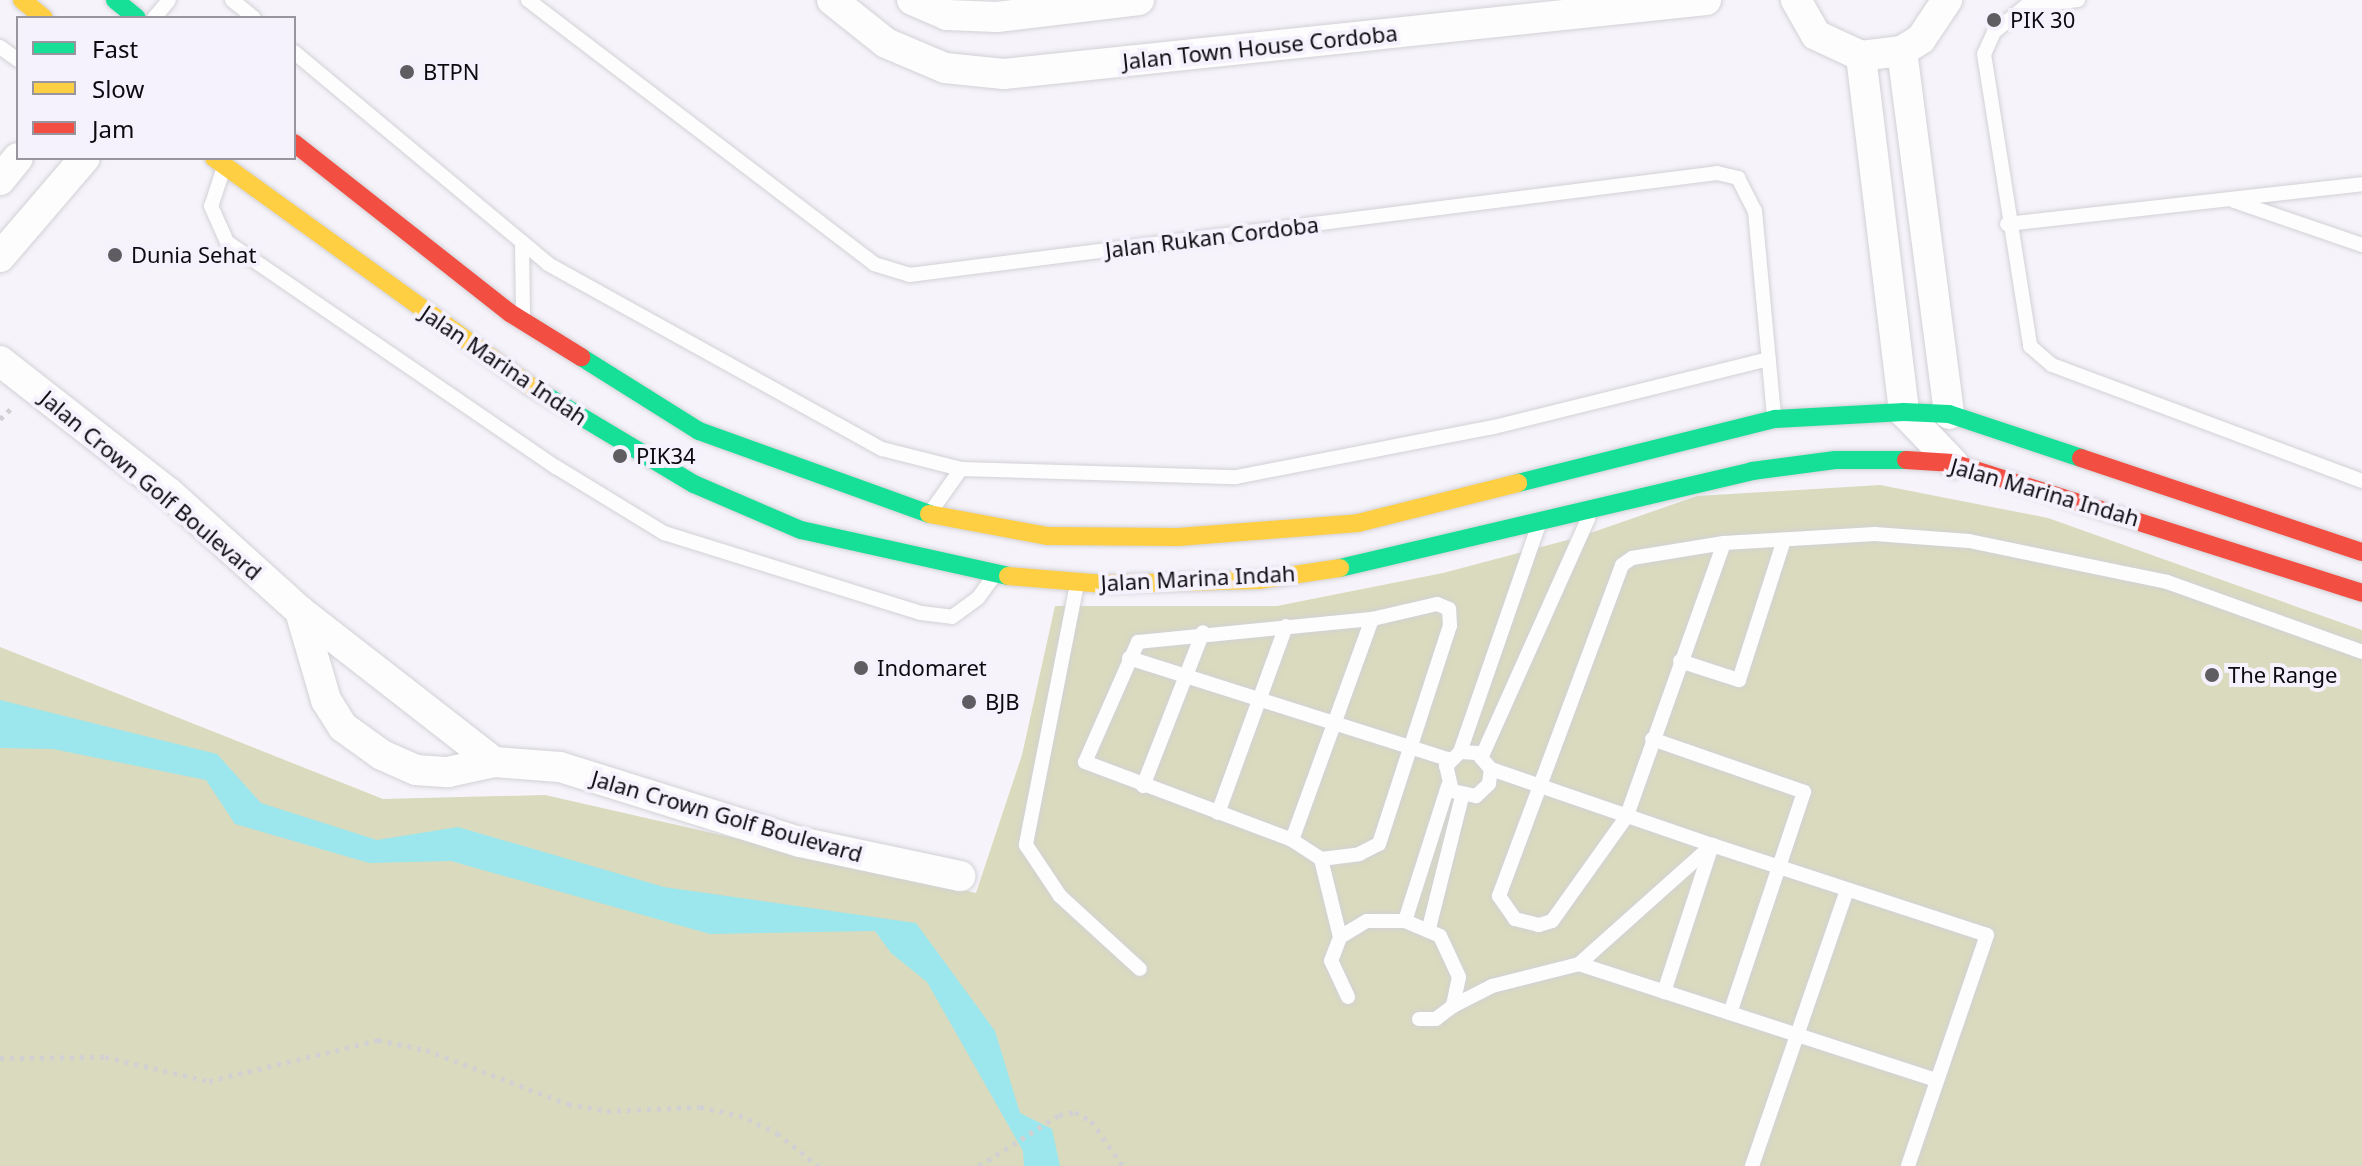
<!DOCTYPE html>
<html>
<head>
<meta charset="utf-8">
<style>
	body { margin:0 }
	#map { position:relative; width:2362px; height:1166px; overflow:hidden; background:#f6f4fa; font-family:"Noto Sans",sans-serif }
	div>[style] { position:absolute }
	.green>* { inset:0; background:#d9dabe }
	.water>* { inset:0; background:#9ce7ed }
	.path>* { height:5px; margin-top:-2.5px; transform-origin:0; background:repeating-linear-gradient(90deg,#d1d1d3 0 4px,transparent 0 10px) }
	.roads { filter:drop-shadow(0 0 2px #d2d1d6) drop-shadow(0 0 2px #d2d1d6) }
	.lane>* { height:14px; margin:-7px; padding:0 7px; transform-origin:7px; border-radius:7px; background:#fefdfe }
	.street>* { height:30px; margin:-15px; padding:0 15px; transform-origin:15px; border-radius:15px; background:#fefdfe }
	.fast>* { height:18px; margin:-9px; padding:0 9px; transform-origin:9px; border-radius:9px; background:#16e098 }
	.slow>* { height:18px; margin:-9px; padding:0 9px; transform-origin:9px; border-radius:9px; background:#ffcf43 }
	.jam>* { height:18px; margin:-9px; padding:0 9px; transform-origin:9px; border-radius:9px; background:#f24e42 }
	.dots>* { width:22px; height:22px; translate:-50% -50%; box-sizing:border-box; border:4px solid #f5f1fd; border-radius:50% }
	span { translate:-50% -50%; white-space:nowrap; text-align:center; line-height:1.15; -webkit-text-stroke:8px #f5f1fd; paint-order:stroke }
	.poi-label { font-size:22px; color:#0d0b10 }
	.left { translate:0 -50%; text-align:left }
	.street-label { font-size:22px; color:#0d0b10 }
	.legend { position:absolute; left:16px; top:16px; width:280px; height:144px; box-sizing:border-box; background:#f5f1fd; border:2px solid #98959e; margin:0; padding:10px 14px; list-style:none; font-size:24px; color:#0d0b10 }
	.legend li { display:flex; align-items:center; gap:16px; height:40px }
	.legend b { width:40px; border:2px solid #98959e }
</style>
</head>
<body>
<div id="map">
	<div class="green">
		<i style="clip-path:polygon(1880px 485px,2048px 518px,2362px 630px,2362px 1166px,0 1166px,0 647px,383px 799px,545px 795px,976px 893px,1022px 755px,1055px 606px,1277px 606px,1443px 573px,1579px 537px,1697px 496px)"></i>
	</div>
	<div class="water">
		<i style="clip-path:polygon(0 700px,217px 754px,261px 803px,377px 840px,458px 827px,664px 887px,916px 923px,995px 1031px,1020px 1113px,1052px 1129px,1060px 1166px,1024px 1166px,1023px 1151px,927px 982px,891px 953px,875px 931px,710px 934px,451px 861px,369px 863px,235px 824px,206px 780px,53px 749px,0 748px)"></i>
	</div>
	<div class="path">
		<i style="left:0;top:419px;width:19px;rotate:-43deg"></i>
		<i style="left:0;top:1058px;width:105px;rotate:-0.5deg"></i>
		<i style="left:105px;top:1057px;width:107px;rotate:13deg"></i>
		<i style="left:209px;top:1081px;width:174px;rotate:-13.6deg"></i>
		<i style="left:378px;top:1040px;width:49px;rotate:11.8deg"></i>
		<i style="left:426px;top:1050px;width:152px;rotate:20.8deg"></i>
		<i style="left:568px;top:1104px;width:40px;rotate:10deg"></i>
		<i style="left:607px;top:1111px;width:93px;rotate:-2.5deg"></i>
		<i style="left:700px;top:1107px;width:40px;rotate:12deg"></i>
		<i style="left:739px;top:1115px;width:42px;rotate:25.3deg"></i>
		<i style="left:777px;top:1133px;width:53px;rotate:38.8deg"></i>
		<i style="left:979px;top:1166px;width:95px;rotate:-32.5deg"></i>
		<i style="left:1059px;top:1115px;width:16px;rotate:-11deg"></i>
		<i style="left:1075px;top:1112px;width:18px;rotate:29deg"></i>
		<i style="left:1091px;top:1121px;width:55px;rotate:54.6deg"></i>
	</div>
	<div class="roads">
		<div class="lane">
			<i style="left:232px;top:0;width:28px;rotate:39deg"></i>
			<i style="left:528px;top:0;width:435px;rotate:37.3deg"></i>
			<i style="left:874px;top:264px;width:37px;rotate:17deg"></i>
			<i style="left:909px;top:275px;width:814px;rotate:-7.19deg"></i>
			<i style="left:1717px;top:173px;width:22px;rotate:13deg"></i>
			<i style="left:1738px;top:178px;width:37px;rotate:63deg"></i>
			<i style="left:1755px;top:211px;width:206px;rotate:84.7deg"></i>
			<i style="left:2078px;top:0;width:52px;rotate:173.4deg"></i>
			<i style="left:2026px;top:6px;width:41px;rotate:140.9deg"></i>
			<i style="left:1994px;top:32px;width:24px;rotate:114deg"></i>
			<i style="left:1984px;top:54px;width:296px;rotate:81deg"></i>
			<i style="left:2030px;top:346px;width:29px;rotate:41deg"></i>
			<i style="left:2052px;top:365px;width:331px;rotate:20.5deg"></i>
			<i style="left:154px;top:18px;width:23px;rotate:-50deg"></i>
			<i style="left:0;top:47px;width:22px;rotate:36deg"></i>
			<i style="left:294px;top:52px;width:331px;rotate:39.8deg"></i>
			<i style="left:548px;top:264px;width:382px;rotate:29deg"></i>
			<i style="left:882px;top:449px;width:81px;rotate:14.2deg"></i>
			<i style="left:961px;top:469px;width:275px;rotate:1.7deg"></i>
			<i style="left:1236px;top:477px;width:263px;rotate:-11deg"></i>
			<i style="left:1494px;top:427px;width:283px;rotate:-13.9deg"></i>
			<i style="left:223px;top:170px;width:38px;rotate:108deg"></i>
			<i style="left:211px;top:206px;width:39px;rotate:66deg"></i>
			<i style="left:227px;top:242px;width:399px;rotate:34.4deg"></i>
			<i style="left:556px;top:467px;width:127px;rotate:31.4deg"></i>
			<i style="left:664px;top:533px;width:269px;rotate:17.3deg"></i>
			<i style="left:921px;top:613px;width:31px;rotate:7deg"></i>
			<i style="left:952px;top:617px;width:32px;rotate:-36deg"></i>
			<i style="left:978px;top:598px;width:24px;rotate:-54deg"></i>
			<i style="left:2234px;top:201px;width:135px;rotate:19deg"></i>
			<i style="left:2007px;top:224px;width:357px;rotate:-6.4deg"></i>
			<i style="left:522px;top:242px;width:72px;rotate:89.2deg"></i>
			<i style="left:932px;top:510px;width:50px;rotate:-54.7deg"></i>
			<i style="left:1724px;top:543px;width:290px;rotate:109.6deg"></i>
			<i style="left:1627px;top:816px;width:129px;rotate:125.5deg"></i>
			<i style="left:1552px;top:921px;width:14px;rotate:163deg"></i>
			<i style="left:1539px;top:925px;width:25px;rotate:-166deg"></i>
			<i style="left:1515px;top:919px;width:28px;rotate:-125deg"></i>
			<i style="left:1499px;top:896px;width:353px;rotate:-69.6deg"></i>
			<i style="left:1622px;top:565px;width:12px;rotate:-35deg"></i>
			<i style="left:1632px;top:558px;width:93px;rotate:-9.3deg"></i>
			<i style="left:1724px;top:543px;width:151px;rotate:-3.4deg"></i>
			<i style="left:1875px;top:534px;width:94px;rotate:4.3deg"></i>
			<i style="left:1969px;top:541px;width:202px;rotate:11.7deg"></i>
			<i style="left:2167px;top:582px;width:207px;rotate:19.7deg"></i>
			<i style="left:1077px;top:584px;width:266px;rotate:101.1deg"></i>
			<i style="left:1026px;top:845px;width:61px;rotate:56.3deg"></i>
			<i style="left:1060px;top:896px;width:108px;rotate:42.4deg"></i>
			<i style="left:1129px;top:658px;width:337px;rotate:17.6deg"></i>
			<i style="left:1680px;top:661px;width:62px;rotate:17.9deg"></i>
			<i style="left:1739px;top:680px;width:147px;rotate:-72.2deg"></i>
			<i style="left:1652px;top:739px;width:161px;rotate:19.2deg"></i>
			<i style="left:1804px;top:792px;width:233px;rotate:108.5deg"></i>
			<i style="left:1460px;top:752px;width:17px;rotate:3deg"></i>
			<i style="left:1477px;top:753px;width:21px;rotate:49deg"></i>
			<i style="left:1491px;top:769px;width:15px;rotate:98deg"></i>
			<i style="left:1489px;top:784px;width:18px;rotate:137deg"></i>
			<i style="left:1476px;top:796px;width:25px;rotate:-168deg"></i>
			<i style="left:1452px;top:791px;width:26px;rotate:-103deg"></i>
			<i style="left:1446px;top:766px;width:20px;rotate:-45deg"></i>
			<i style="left:1460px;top:752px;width:238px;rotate:-70.9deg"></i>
			<i style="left:1482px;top:756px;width:260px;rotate:-65.9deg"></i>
			<i style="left:1143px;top:786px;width:165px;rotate:-68.7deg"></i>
			<i style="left:1218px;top:813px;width:199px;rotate:-70deg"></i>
			<i style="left:1292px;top:840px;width:235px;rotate:-70.1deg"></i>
			<i style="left:1321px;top:859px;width:38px;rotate:-7deg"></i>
			<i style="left:1359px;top:854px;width:22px;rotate:-27deg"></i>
			<i style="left:1379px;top:844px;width:229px;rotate:-72deg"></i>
			<i style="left:1450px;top:626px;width:17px;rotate:-93deg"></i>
			<i style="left:1449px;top:609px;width:13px;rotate:-157deg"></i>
			<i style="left:1437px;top:604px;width:67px;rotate:167deg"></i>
			<i style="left:1372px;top:619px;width:235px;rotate:174.4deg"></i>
			<i style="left:1138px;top:642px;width:131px;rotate:113.8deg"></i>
			<i style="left:1085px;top:762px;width:221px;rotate:20.6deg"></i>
			<i style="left:1292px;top:840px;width:35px;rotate:33deg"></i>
			<i style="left:1321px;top:859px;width:80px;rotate:76.3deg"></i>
			<i style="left:1405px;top:921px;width:142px;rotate:-72.3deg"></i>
			<i style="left:1429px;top:928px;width:135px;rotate:-75.9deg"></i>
			<i style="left:1579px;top:964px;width:375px;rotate:18deg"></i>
			<i style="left:1664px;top:992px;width:155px;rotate:-71.9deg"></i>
			<i style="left:1712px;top:845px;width:289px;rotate:18.1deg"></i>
			<i style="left:1987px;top:935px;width:244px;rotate:108.9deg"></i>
			<i style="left:1348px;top:997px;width:40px;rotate:-115deg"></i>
			<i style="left:1331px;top:961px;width:26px;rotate:-69deg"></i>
			<i style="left:1340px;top:937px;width:31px;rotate:-31deg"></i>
			<i style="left:1367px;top:921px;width:38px"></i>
			<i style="left:1405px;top:921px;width:38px;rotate:23deg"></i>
			<i style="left:1440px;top:936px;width:45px;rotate:65.1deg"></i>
			<i style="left:1459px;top:977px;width:30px;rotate:102deg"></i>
			<i style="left:1453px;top:1006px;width:21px;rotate:143deg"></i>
			<i style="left:1436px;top:1019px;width:17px;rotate:180deg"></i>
			<i style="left:1453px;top:1006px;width:44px;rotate:-27.1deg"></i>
			<i style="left:1492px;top:986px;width:90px;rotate:-14.2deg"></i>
			<i style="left:1579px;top:964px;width:178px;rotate:-41.8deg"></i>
			<i style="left:1712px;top:845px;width:234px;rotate:-161deg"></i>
			<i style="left:1752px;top:1166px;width:292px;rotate:-71deg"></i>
		</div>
		<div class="street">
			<i style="left:832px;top:0;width:69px;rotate:38.5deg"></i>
			<i style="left:886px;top:43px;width:64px;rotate:23deg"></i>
			<i style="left:945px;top:68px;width:59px;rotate:5.8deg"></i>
			<i style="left:1004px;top:74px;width:706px;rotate:-6.02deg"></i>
			<i style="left:912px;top:0;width:38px;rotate:23deg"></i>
			<i style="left:947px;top:15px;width:50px;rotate:2.3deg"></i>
			<i style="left:997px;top:17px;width:143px;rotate:-6.8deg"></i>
			<i style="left:1796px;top:0;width:40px;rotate:60.3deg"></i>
			<i style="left:1816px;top:35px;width:50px;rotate:25deg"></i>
			<i style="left:1861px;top:56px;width:41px;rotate:-7deg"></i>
			<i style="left:1902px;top:51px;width:22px;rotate:-32deg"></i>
			<i style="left:1921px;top:39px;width:47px;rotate:-56.3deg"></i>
			<i style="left:1902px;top:51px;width:366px;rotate:82.6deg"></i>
			<i style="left:1861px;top:56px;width:359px;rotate:83.1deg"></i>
			<i style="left:1904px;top:412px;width:71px;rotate:46.1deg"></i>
			<i style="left:0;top:180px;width:28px;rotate:-51deg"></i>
			<i style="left:0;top:257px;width:130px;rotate:-49.4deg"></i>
			<i style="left:0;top:361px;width:214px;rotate:38deg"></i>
			<i style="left:169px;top:493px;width:176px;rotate:42deg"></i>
			<i style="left:300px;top:611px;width:93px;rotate:73.7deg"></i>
			<i style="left:326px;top:700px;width:32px;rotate:58deg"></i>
			<i style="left:343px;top:727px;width:48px;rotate:35.7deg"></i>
			<i style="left:382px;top:755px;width:37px;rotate:24deg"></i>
			<i style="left:416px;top:770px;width:32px;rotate:4deg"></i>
			<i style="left:448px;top:772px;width:47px;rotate:-12.3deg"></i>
			<i style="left:494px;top:762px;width:66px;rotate:4.3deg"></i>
			<i style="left:560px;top:767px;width:251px;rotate:17.4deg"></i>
			<i style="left:800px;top:842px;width:164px;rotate:12deg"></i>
			<i style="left:300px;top:611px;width:246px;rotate:37.9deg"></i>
		</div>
		<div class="fast">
			<i style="left:115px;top:0;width:28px;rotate:39deg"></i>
			<i style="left:581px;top:357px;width:139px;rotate:32.1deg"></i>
			<i style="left:699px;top:431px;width:245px;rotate:19.8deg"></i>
			<i style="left:530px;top:386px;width:191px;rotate:30.9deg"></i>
			<i style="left:694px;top:484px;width:116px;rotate:23.3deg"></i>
			<i style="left:801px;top:530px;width:212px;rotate:12.5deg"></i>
			<i style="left:1518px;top:483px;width:265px;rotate:-14deg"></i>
			<i style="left:1775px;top:419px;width:129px;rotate:-3.1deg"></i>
			<i style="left:1904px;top:412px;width:45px;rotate:2.5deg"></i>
			<i style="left:1949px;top:414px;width:139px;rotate:18.4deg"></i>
			<i style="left:1340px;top:568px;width:423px;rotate:-13.2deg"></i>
			<i style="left:1752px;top:471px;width:84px;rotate:-7.5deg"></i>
			<i style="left:1835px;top:460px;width:71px"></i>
		</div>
		<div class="slow">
			<i style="left:22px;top:0;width:28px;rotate:39deg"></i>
			<i style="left:214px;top:158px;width:390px;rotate:35.8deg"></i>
			<i style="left:929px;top:514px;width:121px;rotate:10.5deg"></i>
			<i style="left:1048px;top:536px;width:130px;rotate:0.4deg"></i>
			<i style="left:1178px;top:537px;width:181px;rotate:-4.4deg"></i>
			<i style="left:1358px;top:523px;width:165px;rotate:-14deg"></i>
			<i style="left:1008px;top:576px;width:97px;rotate:4.7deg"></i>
			<i style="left:1105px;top:584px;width:154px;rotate:-1.5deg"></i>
			<i style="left:1259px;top:580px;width:82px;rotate:-8.4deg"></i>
		</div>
		<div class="jam">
			<i style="left:294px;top:143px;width:275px;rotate:38.2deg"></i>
			<i style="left:510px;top:313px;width:84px;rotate:31.8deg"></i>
			<i style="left:2081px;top:458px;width:296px;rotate:18.5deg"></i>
			<i style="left:1906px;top:460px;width:47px;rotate:3.7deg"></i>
			<i style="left:1953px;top:463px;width:429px;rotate:17.6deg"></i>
		</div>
	</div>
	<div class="dots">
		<i style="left:1994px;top:20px;background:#5f5d62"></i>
		<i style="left:407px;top:72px;background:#5f5d62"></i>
		<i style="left:115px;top:255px;background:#5f5d62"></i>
		<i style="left:620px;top:456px;background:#5f5d62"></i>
		<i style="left:861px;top:668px;background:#5f5d62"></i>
		<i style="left:2212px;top:675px;background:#5f5d62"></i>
		<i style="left:969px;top:702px;background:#5f5d62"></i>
	</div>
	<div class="poi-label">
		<span class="left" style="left:2010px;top:20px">PIK 30</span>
		<span class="left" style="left:423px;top:72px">BTPN</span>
		<span class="left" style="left:131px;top:255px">Dunia Sehat</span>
		<span class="left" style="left:636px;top:456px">PIK34</span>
		<span class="left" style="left:877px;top:668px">Indomaret</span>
		<span class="left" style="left:2228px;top:675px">The Range</span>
		<span class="left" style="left:985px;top:702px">BJB</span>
	</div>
	<div class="street-label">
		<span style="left:1260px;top:47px;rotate:-6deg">Jalan Town House Cordoba</span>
		<span style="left:1212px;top:237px;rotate:-7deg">Jalan Rukan Cordoba</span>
		<span style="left:504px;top:365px;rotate:34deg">Jalan Marina Indah</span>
		<span style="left:151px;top:485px;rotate:40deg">Jalan Crown Golf Boulevard</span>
		<span style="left:2045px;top:492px;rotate:16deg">Jalan Marina Indah</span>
		<span style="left:1198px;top:578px;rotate:-3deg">Jalan Marina Indah</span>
		<span style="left:727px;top:816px;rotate:16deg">Jalan Crown Golf Boulevard</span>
	</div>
	<ul class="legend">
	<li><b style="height:10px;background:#16e098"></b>Fast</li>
	<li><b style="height:10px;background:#ffcf43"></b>Slow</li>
	<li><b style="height:10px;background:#f24e42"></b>Jam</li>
	</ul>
</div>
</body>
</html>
